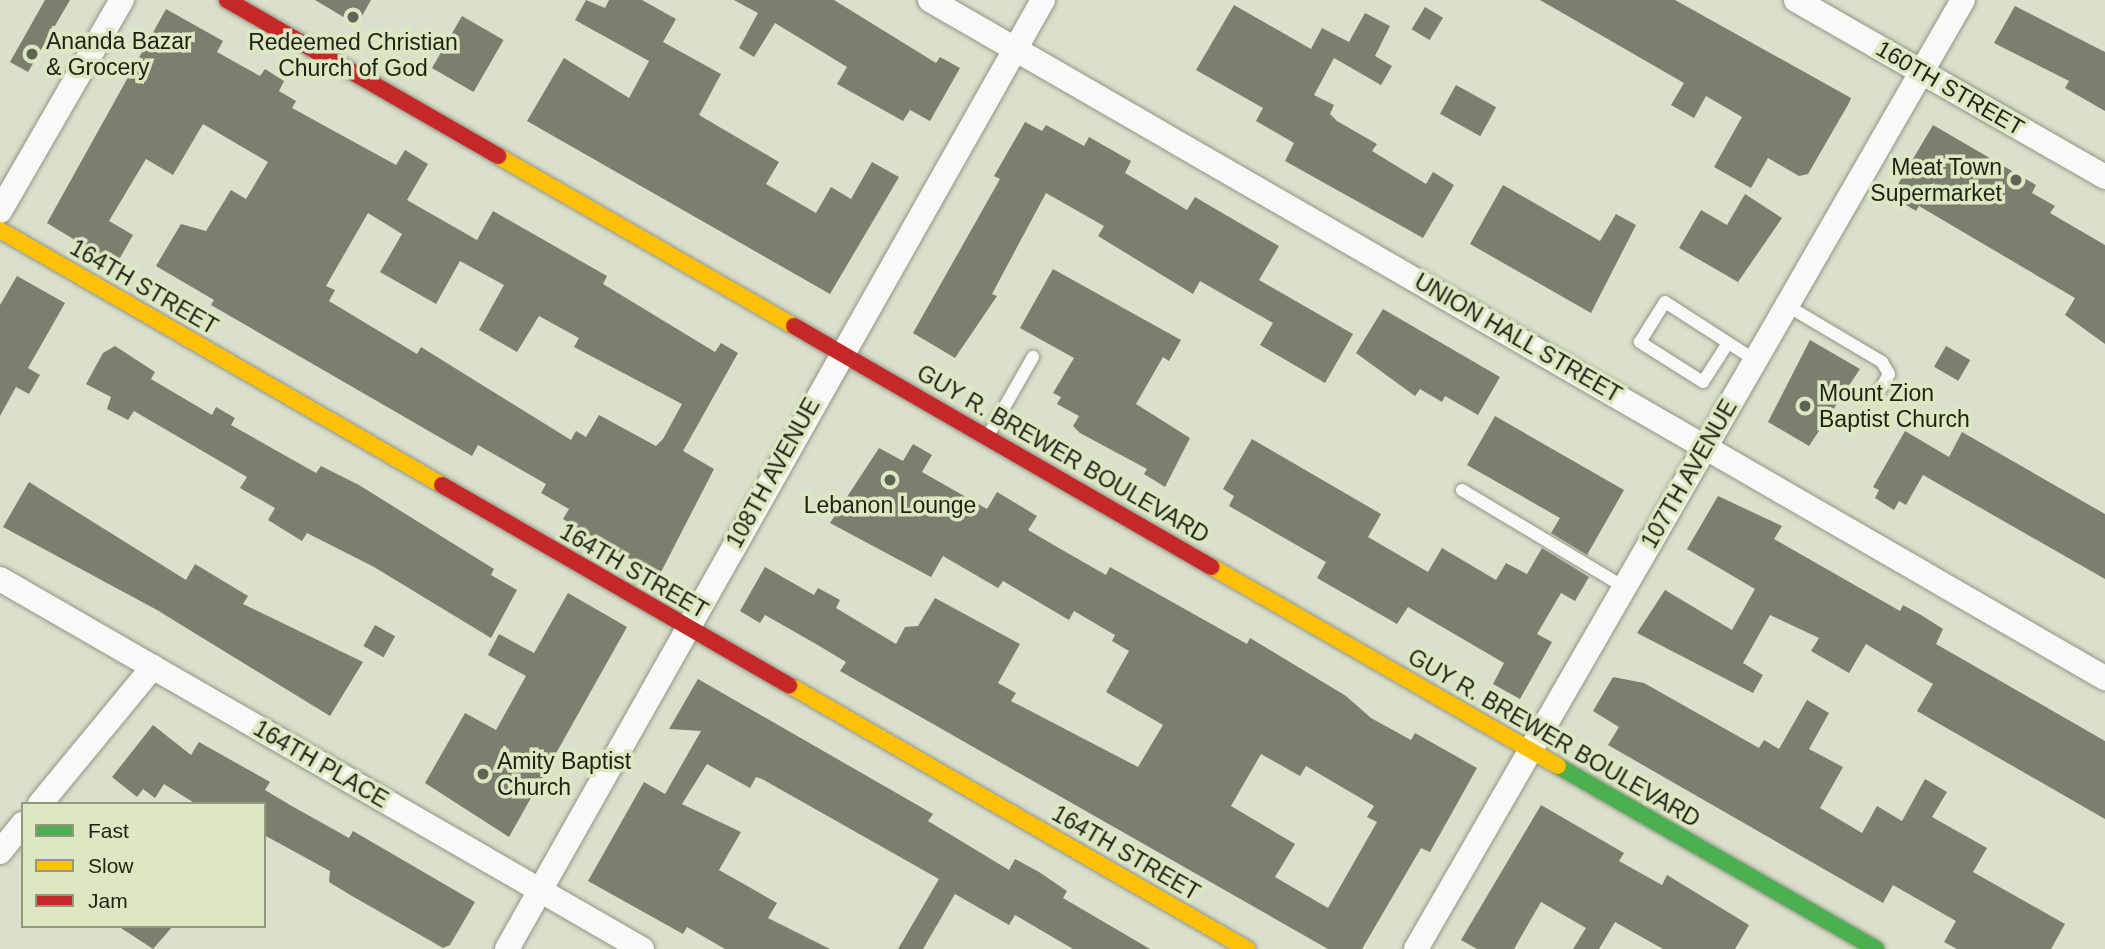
<!DOCTYPE html>
<html>
<head>
<meta charset="utf-8">
<style>
	body { margin:0 }
	#map { position:relative; width:2105px; height:949px; overflow:hidden; background:#dae0cb; font-family:Helvetica,sans-serif }
	div>[style] { position:absolute }
	.building>* { inset:0; background:#7c7e6e; transform-origin:0 0 }
	.roads { filter:drop-shadow(0 0 2px #919586) drop-shadow(0 0 2px #919586) }
	.lane>* { height:12px; margin:-6px; padding:0 6px; transform-origin:6px; border-radius:6px; background:#f9faf7 }
	.street>* { height:24px; margin:-12px; padding:0 12px; transform-origin:12px; border-radius:12px; background:#f9faf7 }
	.fast>* { height:16px; margin:-8px; padding:0 8px; transform-origin:8px; border-radius:8px; background:#4caf50 }
	.slow>* { height:16px; margin:-8px; padding:0 8px; transform-origin:8px; border-radius:8px; background:#ffc107 }
	.jam>* { height:16px; margin:-8px; padding:0 8px; transform-origin:8px; border-radius:8px; background:#c62828 }
	.dots>* { width:19px; height:19px; translate:-50% -50%; box-sizing:border-box; border:4px solid #dde8c3; border-radius:50% }
	span { translate:-50% -50%; white-space:nowrap; text-align:center; line-height:1.15; -webkit-text-stroke:7px #dde8c3; paint-order:stroke }
	.poi-label { font-size:23px; color:#1e2114 }
	.left { translate:0 -50%; text-align:left }
	.right { translate:-100% -50%; text-align:right }
	.street-label { font-size:23px; color:#1e2114 }
	.legend { position:absolute; left:21px; top:802px; width:245px; height:126px; box-sizing:border-box; background:#dde8c3; border:2px solid #91987d; margin:0; padding:9px 12px; list-style:none; font-size:21px; color:#1e2114 }
	.legend li { display:flex; align-items:center; gap:14px; height:35px }
	.legend b { width:35px; border:2px solid #91987d }
</style>
</head>
<body>
<div id="map">
	<div class="building">
		<i style="clip-path:polygon(45px 0,70px 0,28px 72px,10px 62px)"></i>
		<i style="clip-path:polygon(315px 0,371px 0,357px 25px)"></i>
		<i style="clip-path:polygon(586px 0,605px 8px,609px 0,642px 0,676px 19px,663px 42px,721px 74px,699px 115px,779px 162px,766px 184px,816px 213px,831px 187px,851px 199px,872px 162px,899px 177px,830px 294px,527px 121px,564px 58px,629px 98px,649px 61px,575px 20px)"></i>
		<i style="clip-path:polygon(734px 0,834px 0,936px 63px,940px 57px,960px 68px,930px 121px,910px 110px,903px 121px,837px 84px,847px 67px,775px 23px,754px 57px,739px 48px,758px 13px)"></i>
		<i style="clip-path:polygon(1540px 0,1675px 0,1851px 98px,1849px 103px,1808px 174px,1799px 176px,1768px 158px,1751px 188px,1714px 167px,1742px 117px,1706px 96px,1694px 118px,1671px 105px,1684px 83px)"></i>
		<i style="clip-path:polygon(1234px 5px,1311px 49px,1322px 28px,1349px 42px,1365px 13px,1390px 26px,1375px 56px,1392px 66px,1381px 85px,1334px 58px,1314px 95px,1334px 105px,1330px 114px,1337px 121px,1377px 144px,1372px 151px,1426px 184px,1433px 172px,1454px 185px,1423px 238px,1285px 161px,1294px 143px,1256px 121px,1263px 108px,1196px 70px)"></i>
		<i style="clip-path:polygon(2015px 6px,2105px 52px,2105px 111px,2065px 88px,2069px 81px,1994px 43px)"></i>
		<i style="left:1425px;top:7px;width:21px;height:26px;rotate:31deg"></i>
		<i style="clip-path:polygon(evenodd,166px 9px,223px 41px,217px 52px,260px 76px,265px 69px,284px 81px,279px 91px,296px 101px,292px 108px,396px 165px,405px 150px,428px 164px,407px 200px,477px 240px,493px 211px,607px 276px,603px 284px,715px 352px,721px 343px,738px 353px,683px 451px,714px 469px,659px 576px,563px 519px,569px 509px,541px 493px,546px 484px,478px 445px,472px 456px,211px 305px,214px 300px,156px 266px,181px 224px,206px 231px,231px 190px,246px 199px,268px 162px,203px 124px,173px 175px,146px 159px,109px 221px,133px 235px,116px 265px,47px 223px,166px 9px,368px 213px,402px 234px,380px 272px,436px 304px,460px 261px,504px 285px,479px 330px,517px 352px,539px 316px,579px 338px,574px 347px,682px 404px,663px 439px,656px 446px,599px 415px,586px 437px,576px 431px,571px 440px,421px 347px,417px 354px,329px 301px,335px 290px,326px 286px,368px 213px)"></i>
		<i style="left:462px;top:16px;width:48px;height:60px;rotate:30deg"></i>
		<i style="left:1456px;top:85px;width:46px;height:33px;rotate:29deg"></i>
		<i style="clip-path:polygon(1025px 122px,1042px 131px,1046px 125px,1084px 146px,1089px 137px,1131px 161px,1125px 173px,1187px 210px,1195px 197px,1279px 246px,1259px 280px,1353px 334px,1325px 383px,1260px 345px,1273px 323px,1200px 281px,1193px 294px,1098px 236px,1104px 226px,1046px 193px,992px 294px,997px 296px,955px 358px,913px 333px,1000px 179px,994px 176px)"></i>
		<i style="clip-path:polygon(1933px 125px,2036px 185px,2032px 193px,2055px 206px,2050px 213px,2105px 245px,2105px 344px,2065px 315px,2075px 298px,1919px 206px,1916px 211px,1891px 196px)"></i>
		<i style="clip-path:polygon(1503px 185px,1600px 241px,1616px 214px,1636px 225px,1591px 313px,1470px 244px)"></i>
		<i style="clip-path:polygon(1745px 194px,1782px 218px,1738px 282px,1679px 248px,1701px 210px,1727px 225px)"></i>
		<i style="clip-path:polygon(1053px 269px,1181px 340px,1169px 361px,1163px 357px,1136px 404px,1190px 438px,1165px 487px,1144px 474px,1147px 469px,1080px 433px,1073px 426px,1079px 416px,1057px 404px,1061px 397px,1053px 393px,1074px 358px,1020px 328px)"></i>
		<i style="clip-path:polygon(17px 276px,65px 303px,28px 368px,40px 375px,29px 394px,16px 387px,0 416px,0 305px)"></i>
		<i style="clip-path:polygon(1383px 309px,1500px 377px,1478px 415px,1445px 396px,1442px 402px,1420px 389px,1415px 396px,1356px 353px)"></i>
		<i style="clip-path:polygon(1810px 340px,1860px 369px,1809px 446px,1768px 422px)"></i>
		<i style="clip-path:polygon(115px 346px,155px 372px,151px 379px,212px 415px,216px 407px,235px 418px,231px 425px,316px 473px,321px 466px,359px 485px,494px 569px,491px 575px,517px 590px,491px 638px,374px 567px,307px 533px,302px 541px,268px 520px,275px 508px,240px 488px,247px 477px,134px 411px,128px 420px,107px 409px,111px 397px,86px 384px,103px 353px)"></i>
		<i style="left:1946px;top:346px;width:28px;height:24px;rotate:30deg"></i>
		<i style="clip-path:polygon(1495px 416px,1624px 490px,1587px 555px,1551px 533px,1560px 518px,1467px 465px)"></i>
		<i style="clip-path:polygon(1905px 431px,1949px 457px,1962px 432px,2105px 514px,2105px 579px,1923px 475px,1906px 505px,1899px 501px,1894px 510px,1875px 498px,1879px 490px,1873px 487px)"></i>
		<i style="clip-path:polygon(1252px 439px,1381px 514px,1368px 537px,1428px 572px,1442px 548px,1496px 580px,1506px 563px,1527px 574px,1542px 548px,1589px 577px,1575px 601px,1561px 593px,1537px 634px,1552px 642px,1520px 699px,1493px 684px,1504px 663px,1408px 607px,1397px 624px,1317px 578px,1326px 562px,1229px 506px,1234px 496px,1223px 489px)"></i>
		<i style="clip-path:polygon(evenodd,913px 444px,932px 455px,922px 472px,987px 509px,997px 492px,1037px 516px,1028px 530px,1064px 551px,1106px 575px,1110px 567px,1247px 644px,1250px 638px,1346px 696px,1371px 718px,1411px 740px,1415px 733px,1477px 768px,1430px 852px,1421px 848px,1362px 949px,1328px 949px,840px 671px,846px 662px,816px 644px,765px 615px,760px 623px,740px 611px,765px 567px,814px 595px,818px 588px,840px 600px,836px 608px,896px 644px,905px 627px,918px 626px,935px 598px,1020px 644px,998px 683px,1016px 693px,1011px 701px,1138px 767px,1163px 725px,1106px 692px,1129px 651px,1112px 641px,1115px 635px,1074px 611px,1069px 620px,1003px 581px,998px 588px,943px 556px,931px 577px,830px 523px,879px 448px,903px 461px,913px 444px,1261px 754px,1300px 776px,1306px 766px,1374px 806px,1367px 817px,1377px 822px,1328px 908px,1275px 877px,1295px 844px,1231px 806px,1261px 754px)"></i>
		<i style="clip-path:polygon(29px 482px,186px 580px,195px 564px,248px 596px,243px 604px,363px 662px,330px 716px,157px 610px,3px 527px)"></i>
		<i style="clip-path:polygon(1718px 496px,1782px 526px,1774px 539px,1900px 611px,1903px 605px,1921px 615px,1943px 629px,1936px 644px,2105px 741px,2105px 819px,1917px 711px,1933px 684px,1866px 644px,1849px 673px,1811px 651px,1819px 638px,1770px 615px,1743px 663px,1763px 675px,1753px 693px,1637px 633px,1665px 590px,1732px 630px,1755px 589px,1687px 549px)"></i>
		<i style="clip-path:polygon(568px 593px,627px 627px,509px 837px,425px 783px,465px 713px,496px 730px,526px 676px,488px 655px,499px 634px,534px 653px)"></i>
		<i style="left:375px;top:625px;width:23px;height:24px;rotate:29deg"></i>
		<i style="clip-path:polygon(1613px 677px,1644px 683px,1759px 748px,1764px 740px,1779px 749px,1807px 700px,1829px 713px,1809px 749px,1843px 767px,1820px 808px,1862px 833px,1877px 806px,1902px 821px,1925px 779px,1947px 792px,1932px 817px,1987px 848px,1973px 872px,2065px 924px,2051px 949px,1957px 949px,1944px 942px,1956px 921px,1893px 885px,1883px 903px,1608px 745px,1619px 727px,1593px 711px)"></i>
		<i style="clip-path:polygon(698px 679px,933px 814px,928px 821px,1009px 870px,1015px 859px,1039px 872px,1067px 891px,1063px 898px,1150px 949px,1073px 949px,1015px 915px,1009px 925px,955px 894px,923px 949px,898px 949px,939px 879px,762px 779px,756px 777px,750px 788px,707px 764px,682px 804px,741px 832px,719px 870px,777px 903px,768px 918px,830px 949px,725px 949px,687px 927px,683px 934px,588px 881px,644px 782px,665px 794px,701px 731px,669px 729px)"></i>
		<i style="clip-path:polygon(153px 725px,191px 755px,199px 742px,270px 782px,265px 790px,290px 805px,349px 838px,353px 831px,475px 902px,450px 945px,443px 948px,352px 896px,329px 882px,330px 871px,264px 835px,264px 804px,196px 804px,164px 784px,155px 798px,143px 789px,137px 797px,112px 777px)"></i>
		<i style="clip-path:polygon(1541px 805px,1624px 853px,1619px 861px,1662px 885px,1667px 875px,1749px 925px,1735px 949px,1663px 949px,1615px 922px,1599px 949px,1573px 949px,1586px 928px,1541px 902px,1514px 949px,1477px 949px,1461px 940px)"></i>
		<i style="clip-path:polygon(118px 926px,173px 926px,153px 949px)"></i>
	</div>
	<div class="roads">
		<div class="lane">
			<i style="left:1786px;top:305px;width:112px;rotate:30.7deg"></i>
			<i style="left:1882px;top:362px;width:14px;rotate:60deg"></i>
			<i style="left:1889px;top:374px;width:21px;rotate:119deg"></i>
			<i style="left:1728px;top:343px;width:46px;rotate:122.7deg"></i>
			<i style="left:1703px;top:382px;width:75px;rotate:-147.6deg"></i>
			<i style="left:1640px;top:342px;width:47px;rotate:-58deg"></i>
			<i style="left:1665px;top:302px;width:107px;rotate:32.8deg"></i>
			<i style="left:989px;top:434px;width:89px;rotate:-60.3deg"></i>
			<i style="left:1462px;top:490px;width:189px;rotate:30.9deg"></i>
		</div>
		<div class="street">
			<i style="left:930px;top:0;width:1357px;rotate:29.99deg"></i>
			<i style="left:1796px;top:0;width:356px;rotate:29.8deg"></i>
			<i style="left:0;top:211px;width:244px;rotate:-60deg"></i>
			<i style="left:0;top:579px;width:741px;rotate:29.96deg"></i>
			<i style="left:40px;top:804px;width:178px;rotate:-50.5deg"></i>
			<i style="left:0;top:852px;width:36px;rotate:-51deg"></i>
			<i style="left:507px;top:949px;width:1090px;rotate:-60.54deg"></i>
			<i style="left:1416px;top:949px;width:1095px;rotate:-60.04deg"></i>
		</div>
		<div class="fast">
			<i style="left:1558px;top:766px;width:367px;rotate:29.9deg"></i>
		</div>
		<div class="slow">
			<i style="left:498px;top:156px;width:341px;rotate:29.9deg"></i>
			<i style="left:0;top:230px;width:510px;rotate:29.98deg"></i>
			<i style="left:1212px;top:567px;width:399px;rotate:29.9deg"></i>
			<i style="left:789px;top:685px;width:529px;rotate:29.96deg"></i>
		</div>
		<div class="jam">
			<i style="left:227px;top:0;width:313px;rotate:29.9deg"></i>
			<i style="left:794px;top:326px;width:482px;rotate:30deg"></i>
			<i style="left:442px;top:485px;width:401px;rotate:30deg"></i>
		</div>
	</div>
	<div class="dots">
		<i style="left:353px;top:17px;background:#606454"></i>
		<i style="left:32px;top:54px;background:#606454"></i>
		<i style="left:2016px;top:180px;background:#606454"></i>
		<i style="left:1805px;top:406px;background:#606454"></i>
		<i style="left:890px;top:480px;background:#606454"></i>
		<i style="left:483px;top:774px;background:#606454"></i>
	</div>
	<div class="poi-label">
		<span class="left" style="left:46px;top:54px">Ananda Bazar<br>&amp; Grocery</span>
		<span style="left:353px;top:55px">Redeemed Christian<br>Church of God</span>
		<span class="right" style="left:2002px;top:180px">Meat Town<br>Supermarket</span>
		<span class="left" style="left:1819px;top:406px">Mount Zion<br>Baptist Church</span>
		<span style="left:890px;top:505px">Lebanon Lounge</span>
		<span class="left" style="left:497px;top:774px">Amity Baptist<br>Church</span>
	</div>
	<div class="street-label">
		<span style="left:1950px;top:88px;rotate:30deg">160TH STREET</span>
		<span style="left:144px;top:287px;rotate:30deg">164TH STREET</span>
		<span style="left:1518px;top:338px;rotate:30deg">UNION HALL STREET</span>
		<span style="left:1063px;top:454px;rotate:30deg">GUY R. BREWER BOULEVARD</span>
		<span style="left:773px;top:473px;rotate:-61deg">108TH AVENUE</span>
		<span style="left:1689px;top:474px;rotate:-60deg">107TH AVENUE</span>
		<span style="left:634px;top:571px;rotate:30deg">164TH STREET</span>
		<span style="left:1554px;top:738px;rotate:30deg">GUY R. BREWER BOULEVARD</span>
		<span style="left:321px;top:764px;rotate:30deg">164TH PLACE</span>
		<span style="left:1126px;top:853px;rotate:30deg">164TH STREET</span>
	</div>
	<ul class="legend">
	<li><b style="height:9px;background:#4caf50"></b>Fast</li>
	<li><b style="height:9px;background:#ffc107"></b>Slow</li>
	<li><b style="height:9px;background:#c62828"></b>Jam</li>
	</ul>
</div>
</body>
</html>
